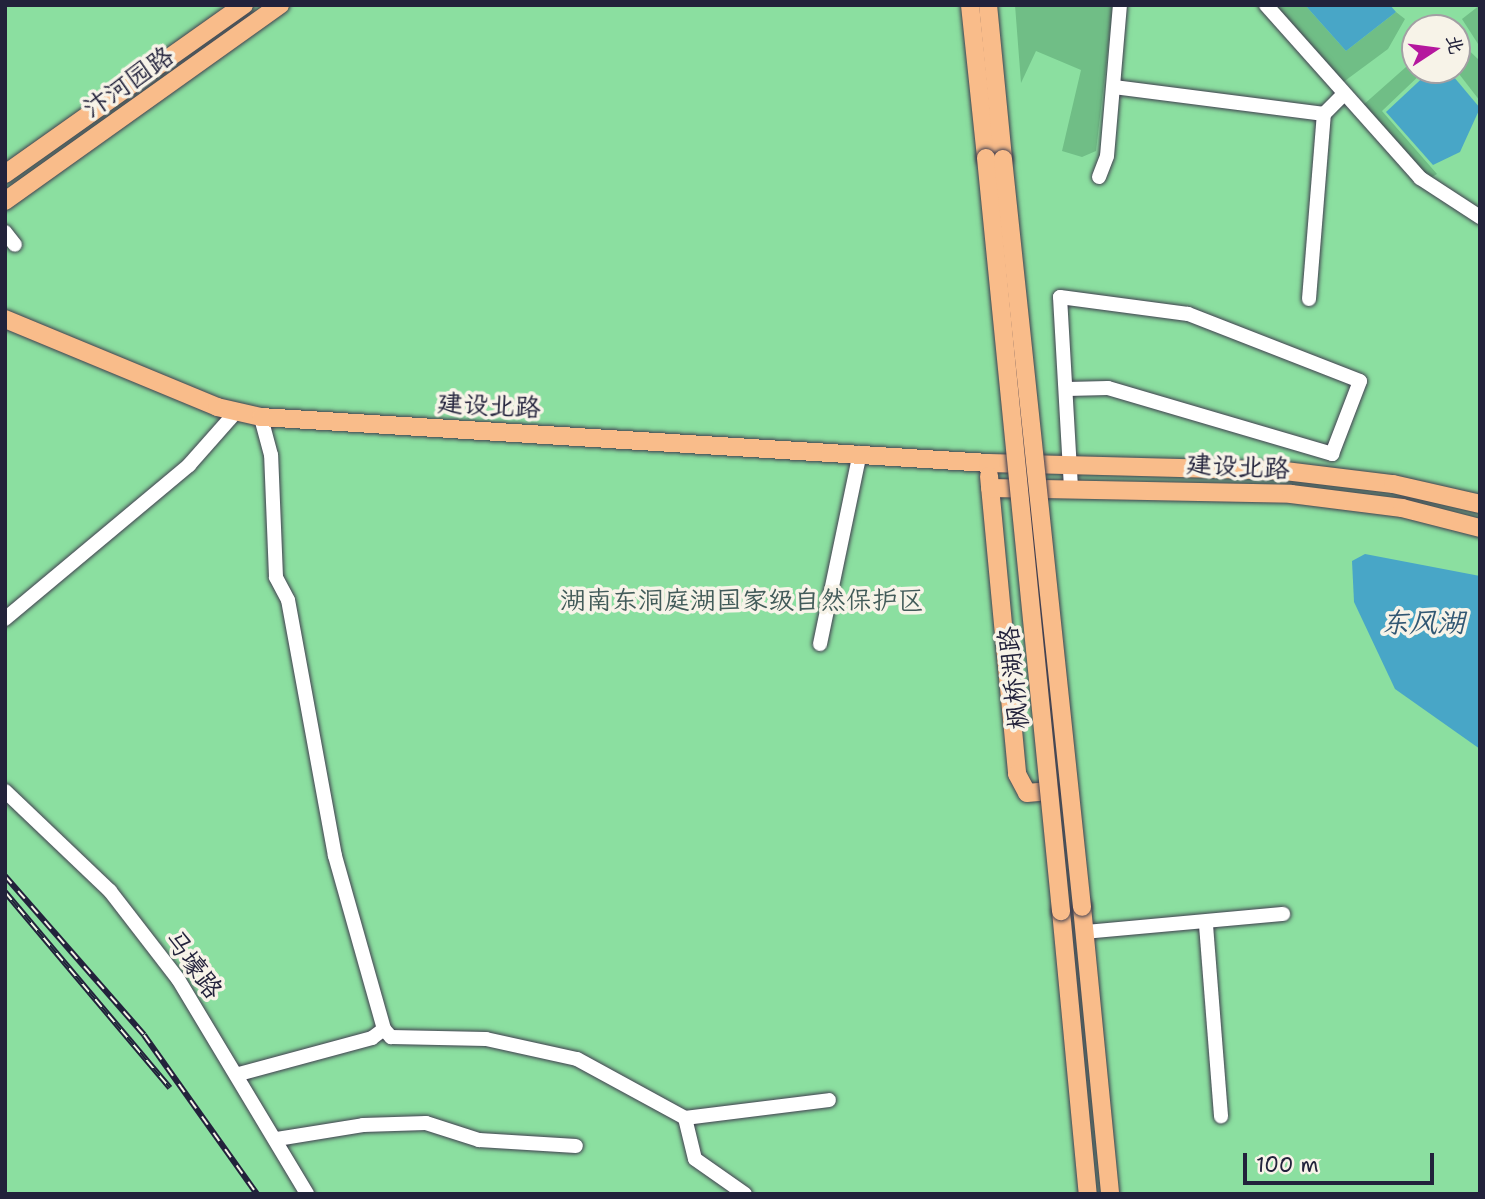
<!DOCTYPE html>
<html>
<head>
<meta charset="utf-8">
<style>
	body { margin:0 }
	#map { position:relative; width:1485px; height:1199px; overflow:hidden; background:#f3dcbe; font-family:"Shantell Sans","LXGW WenKai TC",sans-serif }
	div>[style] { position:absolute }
	.green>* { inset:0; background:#8bdfa0 }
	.forest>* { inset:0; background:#70be86 }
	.water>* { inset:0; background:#48a6c7 }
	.roads { filter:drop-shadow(0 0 2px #413e4f) drop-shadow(0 0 2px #413e4f) }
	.minor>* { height:14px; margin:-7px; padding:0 7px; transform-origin:7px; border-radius:7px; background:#fff }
	.major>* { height:18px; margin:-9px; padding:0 9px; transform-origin:9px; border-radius:9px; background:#f9bc8a }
	.rail>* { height:6px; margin-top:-3px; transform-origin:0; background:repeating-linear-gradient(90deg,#f7f3e8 0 10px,#22223b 0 20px); box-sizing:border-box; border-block:2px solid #22223b }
	.bridges { filter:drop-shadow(0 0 2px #413e4f) drop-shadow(0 0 2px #413e4f) }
	.major-bridge>* { height:18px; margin:-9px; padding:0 9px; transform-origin:9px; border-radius:9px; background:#f9bc8a }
	span { translate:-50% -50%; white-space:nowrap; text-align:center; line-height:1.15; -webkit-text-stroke:7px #f7f3e8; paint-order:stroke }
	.street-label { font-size:26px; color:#22223b }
	.park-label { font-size:26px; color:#425b59 }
	.water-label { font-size:28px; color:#315773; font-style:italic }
	.frame { position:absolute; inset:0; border:7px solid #22223b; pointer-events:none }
	.north { position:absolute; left:1401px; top:14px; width:70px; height:70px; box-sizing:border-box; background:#f7f3e8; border:2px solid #a29fa3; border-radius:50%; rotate:77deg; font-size:19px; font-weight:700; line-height:28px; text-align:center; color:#22223b }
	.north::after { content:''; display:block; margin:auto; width:24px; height:32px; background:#b5179e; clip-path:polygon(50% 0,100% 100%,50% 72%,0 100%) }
	.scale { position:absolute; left:1243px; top:1153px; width:191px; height:32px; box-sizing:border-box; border:4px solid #22223b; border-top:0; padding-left:9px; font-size:21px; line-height:24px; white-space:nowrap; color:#22223b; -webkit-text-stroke:5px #f7f3e8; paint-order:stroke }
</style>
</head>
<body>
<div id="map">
	<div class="green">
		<i style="clip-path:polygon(evenodd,5px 5px,1480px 5px,1480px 1194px,5px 1194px,5px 5px,1415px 28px,1457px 28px,1457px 70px,1415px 70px,1415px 28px)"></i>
	</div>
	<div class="forest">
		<i style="clip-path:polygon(1015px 5px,1113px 5px,1096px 151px,1082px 157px,1062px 151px,1081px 70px,1036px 51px,1021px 83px)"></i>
		<i style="clip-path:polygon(1272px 5px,1305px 5px,1346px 51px,1396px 12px,1405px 19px,1388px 49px,1342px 83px)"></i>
		<i style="clip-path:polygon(1480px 5px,1480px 47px,1462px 19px)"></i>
		<i style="clip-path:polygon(1457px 39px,1480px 61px,1480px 101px,1456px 70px)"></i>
		<i style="clip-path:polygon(1415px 59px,1415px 70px,1425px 70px,1382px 111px,1437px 174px,1427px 180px,1362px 106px)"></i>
	</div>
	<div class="water">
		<i style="clip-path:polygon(1305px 5px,1390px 5px,1396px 12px,1346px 51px)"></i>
		<i style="clip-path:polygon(1431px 70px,1448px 70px,1480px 108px,1460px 152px,1433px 165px,1386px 112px)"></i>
		<i style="clip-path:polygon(1365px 554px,1480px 576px,1480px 749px,1395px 689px,1354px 602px,1352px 561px)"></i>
	</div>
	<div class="roads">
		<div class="minor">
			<i style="left:1266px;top:5px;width:232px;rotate:48.3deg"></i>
			<i style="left:1420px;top:178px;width:72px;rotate:33deg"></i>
			<i style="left:1114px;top:87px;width:212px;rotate:7.3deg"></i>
			<i style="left:1324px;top:114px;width:25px;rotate:-45deg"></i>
			<i style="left:1099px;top:177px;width:22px;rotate:-69deg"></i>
			<i style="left:1107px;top:156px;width:152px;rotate:-85.1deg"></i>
			<i style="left:5px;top:232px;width:16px;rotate:52deg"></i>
			<i style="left:1309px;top:299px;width:186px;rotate:-85.4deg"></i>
			<i style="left:1067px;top:389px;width:41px;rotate:-1.4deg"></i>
			<i style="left:1108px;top:388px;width:234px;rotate:16.4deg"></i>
			<i style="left:1332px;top:454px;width:78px;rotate:-69deg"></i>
			<i style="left:1360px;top:381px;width:185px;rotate:-158.7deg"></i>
			<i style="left:1188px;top:314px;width:129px;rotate:-172.4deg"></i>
			<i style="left:1060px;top:297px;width:191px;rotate:86.7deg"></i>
			<i style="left:5px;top:619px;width:240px;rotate:-39.9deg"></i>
			<i style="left:189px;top:465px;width:69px;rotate:-48.5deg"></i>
			<i style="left:820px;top:644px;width:195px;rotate:-78.2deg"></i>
			<i style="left:5px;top:791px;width:145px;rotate:43.6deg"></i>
			<i style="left:110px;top:891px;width:111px;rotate:52.3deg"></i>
			<i style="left:178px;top:979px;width:251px;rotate:59deg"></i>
			<i style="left:1206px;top:925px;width:192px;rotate:85.5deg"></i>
			<i style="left:1085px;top:932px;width:199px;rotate:-5.2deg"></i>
			<i style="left:384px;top:1029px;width:11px;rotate:49deg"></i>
			<i style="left:391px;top:1037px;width:95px;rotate:1.2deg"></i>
			<i style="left:486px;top:1039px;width:93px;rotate:12.4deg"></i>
			<i style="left:577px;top:1059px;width:123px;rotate:28.6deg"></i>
			<i style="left:685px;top:1118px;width:42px;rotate:76.3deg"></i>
			<i style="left:695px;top:1159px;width:61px;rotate:35deg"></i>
			<i style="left:239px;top:1074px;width:138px;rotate:-15.1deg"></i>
			<i style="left:372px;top:1038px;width:15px;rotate:-37deg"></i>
			<i style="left:384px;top:1029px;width:180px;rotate:-105.8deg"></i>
			<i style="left:335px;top:856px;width:260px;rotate:-100.4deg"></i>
			<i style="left:288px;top:600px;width:26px;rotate:-118deg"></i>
			<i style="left:276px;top:577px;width:122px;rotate:-92.3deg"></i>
			<i style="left:271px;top:455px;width:39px;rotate:-105deg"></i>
			<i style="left:685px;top:1118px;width:145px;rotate:-7.1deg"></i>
			<i style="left:277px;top:1139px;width:87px;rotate:-9.2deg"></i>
			<i style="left:363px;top:1125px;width:63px;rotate:-1.8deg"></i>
			<i style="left:426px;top:1123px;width:56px;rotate:17.8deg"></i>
			<i style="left:479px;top:1140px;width:97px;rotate:3.5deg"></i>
		</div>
		<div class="major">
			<i style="left:970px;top:5px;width:154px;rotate:84deg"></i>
			<i style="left:988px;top:5px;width:155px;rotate:84.4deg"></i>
			<i style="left:5px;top:174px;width:293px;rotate:-35.3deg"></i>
			<i style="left:5px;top:201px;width:338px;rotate:-35.5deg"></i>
			<i style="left:5px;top:319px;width:230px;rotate:22.5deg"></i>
			<i style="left:217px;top:407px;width:45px;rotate:12.8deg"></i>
			<i style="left:261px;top:417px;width:728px;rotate:3.62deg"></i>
			<i style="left:988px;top:463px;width:297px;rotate:1.5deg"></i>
			<i style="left:1285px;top:471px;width:109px;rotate:6.9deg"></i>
			<i style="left:1393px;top:484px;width:89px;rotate:12.9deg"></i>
			<i style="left:989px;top:476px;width:299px;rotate:84.6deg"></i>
			<i style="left:1017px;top:774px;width:21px;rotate:62deg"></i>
			<i style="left:1027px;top:793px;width:23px;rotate:-5deg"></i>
			<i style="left:990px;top:488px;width:301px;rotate:1.1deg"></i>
			<i style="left:1291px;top:494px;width:112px;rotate:7.2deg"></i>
			<i style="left:1402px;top:508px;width:81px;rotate:14.4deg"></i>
			<i style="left:1082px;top:907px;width:288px;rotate:84.4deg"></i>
			<i style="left:1061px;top:911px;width:284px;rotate:84.6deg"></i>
		</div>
	</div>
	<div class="rail">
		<i style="left:5px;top:876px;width:211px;rotate:48.8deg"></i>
		<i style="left:144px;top:1035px;width:195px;rotate:54.6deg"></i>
		<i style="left:5px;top:892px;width:256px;rotate:49.9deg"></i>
	</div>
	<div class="bridges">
		<div class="major-bridge">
			<i style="left:986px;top:158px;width:757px;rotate:84.31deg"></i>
			<i style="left:1003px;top:159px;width:752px;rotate:83.97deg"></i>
		</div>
	</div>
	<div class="street-label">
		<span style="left:128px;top:82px;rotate:-35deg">汴河园路</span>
		<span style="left:489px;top:405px;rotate:3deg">建设北路</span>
		<span style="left:1238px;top:466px;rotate:3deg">建设北路</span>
		<span style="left:1013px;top:678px;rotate:-96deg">枫桥湖路</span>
		<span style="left:194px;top:964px;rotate:54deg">马壕路</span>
	</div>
	<div class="park-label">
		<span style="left:742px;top:600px">湖南东洞庭湖国家级自然保护区</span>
	</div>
	<div class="water-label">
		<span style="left:1423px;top:622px">东风湖</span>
	</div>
	<div class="frame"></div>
	<div class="north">北</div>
	<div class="scale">100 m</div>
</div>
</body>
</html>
